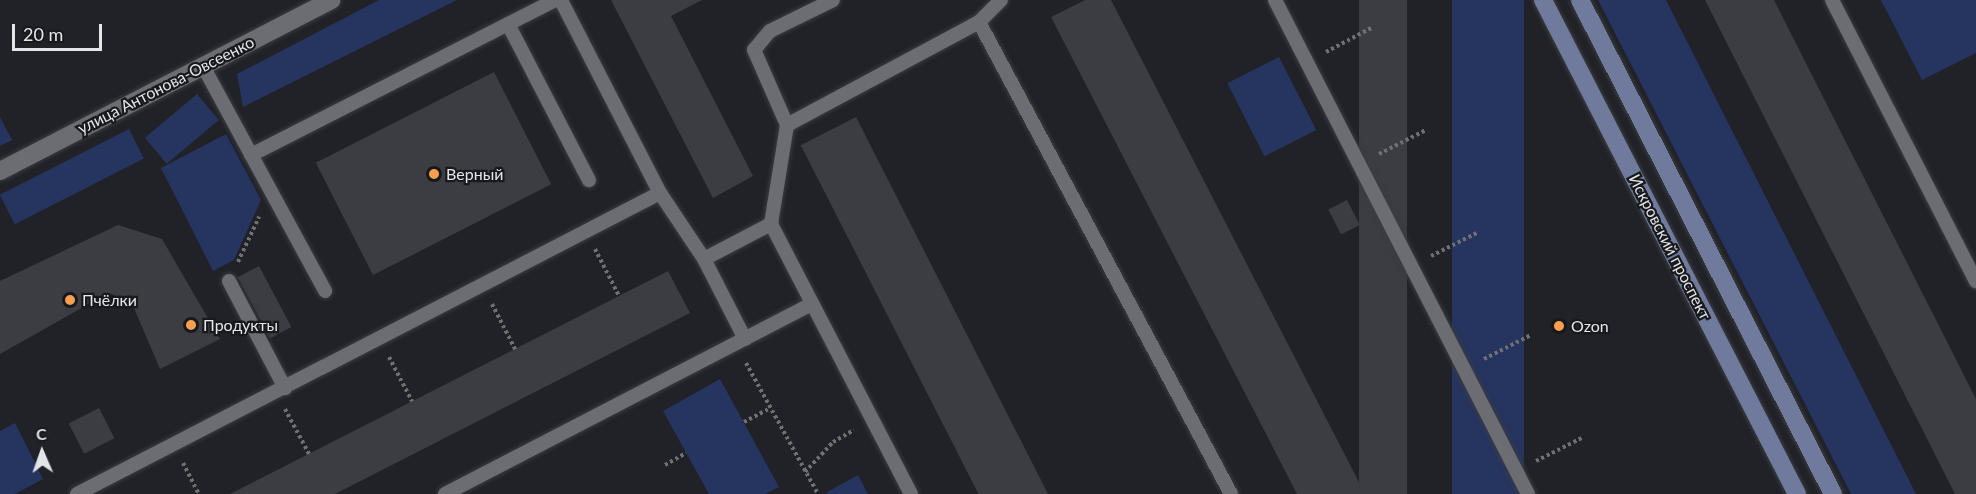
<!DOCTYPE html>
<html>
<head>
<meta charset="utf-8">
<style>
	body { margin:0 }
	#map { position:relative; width:1976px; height:494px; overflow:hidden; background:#202227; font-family:Lato,sans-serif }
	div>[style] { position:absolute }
	.green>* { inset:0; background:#263460; transform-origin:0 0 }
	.building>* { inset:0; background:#3b3d42; transform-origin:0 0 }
	.path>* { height:4px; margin-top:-2px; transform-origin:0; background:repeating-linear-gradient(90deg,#6e7074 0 3px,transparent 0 6px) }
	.roads { filter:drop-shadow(0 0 2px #3a3c40) drop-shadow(0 0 2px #3a3c40) }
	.lane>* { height:14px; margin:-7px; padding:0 7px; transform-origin:7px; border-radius:7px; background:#6b6d73 }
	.street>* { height:18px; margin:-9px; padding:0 9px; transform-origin:9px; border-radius:9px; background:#6b6d73 }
	.secondary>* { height:18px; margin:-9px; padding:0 9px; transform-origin:9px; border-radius:9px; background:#6f7a9c }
	.dots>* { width:16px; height:16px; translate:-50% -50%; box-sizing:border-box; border:3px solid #17191d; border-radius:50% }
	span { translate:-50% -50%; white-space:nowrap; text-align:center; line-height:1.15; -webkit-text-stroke:4.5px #17191d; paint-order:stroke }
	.street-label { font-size:16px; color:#e4e5e8 }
	.poi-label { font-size:16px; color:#e4e5e8 }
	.left { translate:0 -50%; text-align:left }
	.north { position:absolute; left:12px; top:422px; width:60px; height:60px; -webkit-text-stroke:4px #17191d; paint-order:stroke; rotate:358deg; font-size:16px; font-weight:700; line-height:24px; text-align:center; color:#e4e5e8 }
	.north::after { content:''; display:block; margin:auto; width:21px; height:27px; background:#e4e5e8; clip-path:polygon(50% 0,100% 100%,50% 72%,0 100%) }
	.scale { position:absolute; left:12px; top:24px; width:90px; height:27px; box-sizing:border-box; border:3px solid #e4e5e8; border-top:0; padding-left:8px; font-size:18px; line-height:21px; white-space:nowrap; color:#e4e5e8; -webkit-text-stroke:4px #17191d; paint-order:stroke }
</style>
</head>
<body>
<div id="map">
	<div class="green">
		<i style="clip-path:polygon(379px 0,457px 0,243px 107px,237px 74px)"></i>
		<i style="left:1452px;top:0;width:72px;height:555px"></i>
		<i style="clip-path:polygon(1598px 0,1666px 0,1916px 494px,1851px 494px)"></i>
		<i style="clip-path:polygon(1881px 0,1976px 0,1976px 53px,1922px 80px)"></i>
		<i style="left:1279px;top:57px;width:82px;height:58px;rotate:63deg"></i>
		<i style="left:197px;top:94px;width:34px;height:68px;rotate:50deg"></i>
		<i style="clip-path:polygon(0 117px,12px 140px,0 146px)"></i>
		<i style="left:129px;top:129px;width:33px;height:145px;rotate:63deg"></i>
		<i style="clip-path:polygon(226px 134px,261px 200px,234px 260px,213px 271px,161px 168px)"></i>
		<i style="clip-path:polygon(720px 379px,779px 487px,765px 494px,709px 494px,663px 411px)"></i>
		<i style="clip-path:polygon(15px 423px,43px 479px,15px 494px,0 494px,0 431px)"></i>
		<i style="clip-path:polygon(858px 475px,868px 494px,828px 494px,827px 492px)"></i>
	</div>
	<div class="building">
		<i style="clip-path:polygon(611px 0,702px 0,671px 16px,753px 176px,713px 198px)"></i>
		<i style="clip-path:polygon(1085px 0,1111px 0,1365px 494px,1297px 494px,1051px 17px)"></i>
		<i style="left:1359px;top:0;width:48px;height:555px"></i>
		<i style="clip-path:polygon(1705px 0,1774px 0,1976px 399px,1976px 494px,1955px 494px)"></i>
		<i style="left:494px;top:72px;width:126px;height:200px;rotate:63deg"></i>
		<i style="left:856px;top:117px;width:424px;height:62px;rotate:63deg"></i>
		<i style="left:1347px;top:200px;width:28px;height:21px;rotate:63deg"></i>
		<i style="clip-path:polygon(118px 225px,162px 239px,220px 339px,160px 369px,131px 301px,108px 293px,0 354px,0 281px)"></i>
		<i style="left:259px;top:266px;width:69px;height:24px;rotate:62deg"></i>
		<i style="clip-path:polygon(668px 271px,690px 313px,335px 494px,230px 494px)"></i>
		<i style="left:99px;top:408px;width:34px;height:34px;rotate:63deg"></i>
	</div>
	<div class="path">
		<i style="left:1326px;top:52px;width:53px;rotate:-28deg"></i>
		<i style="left:1379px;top:154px;width:53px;rotate:-27.1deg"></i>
		<i style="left:595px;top:249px;width:53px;rotate:62.9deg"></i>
		<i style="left:1431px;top:256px;width:54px;rotate:-26.6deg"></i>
		<i style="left:238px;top:262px;width:50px;rotate:-65deg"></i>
		<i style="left:492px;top:304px;width:51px;rotate:62.9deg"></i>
		<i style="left:389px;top:357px;width:50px;rotate:62.4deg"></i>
		<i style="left:1484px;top:359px;width:53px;rotate:-27.1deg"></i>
		<i style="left:746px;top:363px;width:149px;rotate:61.2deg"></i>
		<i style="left:285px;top:409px;width:51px;rotate:61.9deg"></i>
		<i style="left:744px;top:422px;width:30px;rotate:-28deg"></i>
		<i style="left:1536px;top:461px;width:54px;rotate:-26.6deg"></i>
		<i style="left:183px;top:463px;width:35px;rotate:63deg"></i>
		<i style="left:665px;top:465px;width:24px;rotate:-30deg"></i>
		<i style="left:805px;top:472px;width:41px;rotate:-47deg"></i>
		<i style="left:833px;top:442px;width:24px;rotate:-30deg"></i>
	</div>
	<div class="roads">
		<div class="lane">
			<i style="left:1275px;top:0;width:555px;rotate:62.88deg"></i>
			<i style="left:1832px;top:0;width:316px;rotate:62.9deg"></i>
			<i style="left:979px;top:22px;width:535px;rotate:61.9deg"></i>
			<i style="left:508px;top:24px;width:176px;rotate:62.6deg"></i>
			<i style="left:203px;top:66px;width:256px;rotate:61.5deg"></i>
			<i style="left:787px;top:125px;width:82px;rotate:-113.7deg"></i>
			<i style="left:754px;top:50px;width:25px;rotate:-50deg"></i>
			<i style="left:770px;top:31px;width:70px;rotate:-26.2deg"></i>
			<i style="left:251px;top:155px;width:341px;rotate:-27deg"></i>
			<i style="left:660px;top:193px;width:79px;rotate:56.3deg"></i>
			<i style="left:229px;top:281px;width:121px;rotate:62.4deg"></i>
			<i style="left:745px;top:339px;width:90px;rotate:-117.1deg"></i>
			<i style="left:704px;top:259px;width:76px;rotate:-27.6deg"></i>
			<i style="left:77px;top:494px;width:656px;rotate:-27.31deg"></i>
			<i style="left:660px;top:193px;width:217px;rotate:-117.2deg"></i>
			<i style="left:445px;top:494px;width:413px;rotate:-27.4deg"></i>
			<i style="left:911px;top:494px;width:304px;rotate:-117.4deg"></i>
			<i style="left:771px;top:224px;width:100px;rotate:-80.8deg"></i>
			<i style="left:787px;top:125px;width:218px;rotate:-28.2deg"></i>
			<i style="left:979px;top:22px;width:31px;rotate:-45deg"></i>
		</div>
		<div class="street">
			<i style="left:0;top:171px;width:373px;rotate:-27.3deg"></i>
		</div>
		<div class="secondary">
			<i style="left:1543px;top:0;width:555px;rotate:62.79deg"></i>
			<i style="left:1580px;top:0;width:555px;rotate:62.88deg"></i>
		</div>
	</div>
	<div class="dots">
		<i style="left:434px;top:174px;background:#fa9f4f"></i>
		<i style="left:70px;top:300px;background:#fa9f4f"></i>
		<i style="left:191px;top:325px;background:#fa9f4f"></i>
		<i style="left:1559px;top:326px;background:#fa9f4f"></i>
	</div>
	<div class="street-label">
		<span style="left:166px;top:85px;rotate:-27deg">улица Антонова-Овсеенко</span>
		<span style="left:1670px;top:247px;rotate:63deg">Искровский проспект</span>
	</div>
	<div class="poi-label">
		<span class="left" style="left:446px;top:174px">Верный</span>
		<span class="left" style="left:82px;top:300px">Пчёлки</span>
		<span class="left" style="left:203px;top:325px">Продукты</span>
		<span class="left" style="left:1571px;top:326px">Ozon</span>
	</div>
	<div class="north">С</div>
	<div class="scale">20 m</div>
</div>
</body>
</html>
